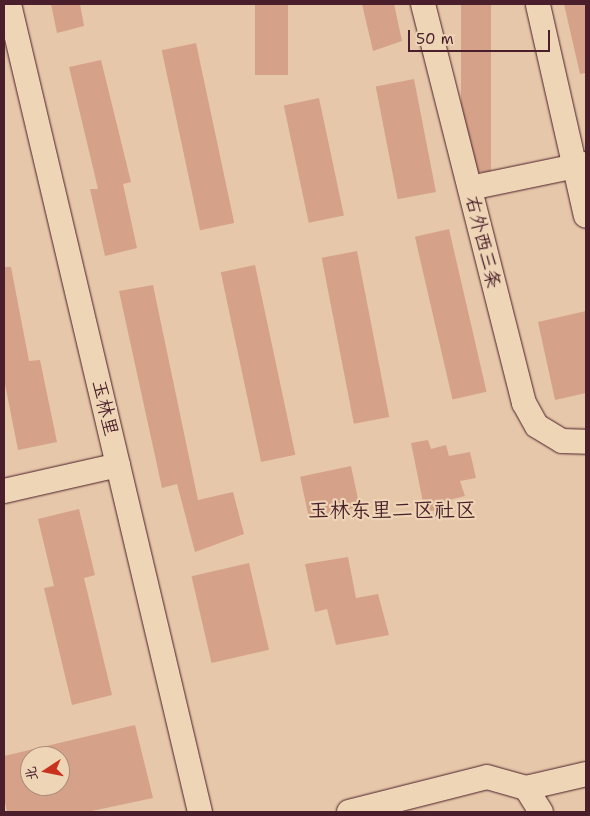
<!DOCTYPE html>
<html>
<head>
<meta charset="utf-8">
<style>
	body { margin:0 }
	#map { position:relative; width:590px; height:816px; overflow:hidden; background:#e7c7a9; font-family:"Shantell Sans","LXGW WenKai TC",sans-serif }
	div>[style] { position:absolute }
	.building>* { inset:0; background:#d5a289; transform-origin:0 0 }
	.roads { filter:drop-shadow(0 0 1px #4a1f2b) drop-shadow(0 0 1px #4a1f2b) }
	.minor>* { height:24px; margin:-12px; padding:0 12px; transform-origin:12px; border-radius:12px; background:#eed5b6 }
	span { translate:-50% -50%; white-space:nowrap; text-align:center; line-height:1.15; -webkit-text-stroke:4.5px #eed5b6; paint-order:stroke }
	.street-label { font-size:19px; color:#4a1f2b }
	.quarter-label { font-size:21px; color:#4a1f2b }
	.frame { position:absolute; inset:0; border:5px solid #4a1f2b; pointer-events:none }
	.north { position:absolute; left:20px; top:746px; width:50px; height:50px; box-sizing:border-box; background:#eed5b6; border:1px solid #ac8c7e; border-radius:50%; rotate:259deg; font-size:14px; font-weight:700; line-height:20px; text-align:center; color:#4a1f2b }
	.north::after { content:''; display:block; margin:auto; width:18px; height:22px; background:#c8321e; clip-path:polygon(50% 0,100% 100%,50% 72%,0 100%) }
	.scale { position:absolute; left:408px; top:30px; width:142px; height:22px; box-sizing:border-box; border:2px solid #4a1f2b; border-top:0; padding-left:6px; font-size:15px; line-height:18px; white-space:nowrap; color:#4a1f2b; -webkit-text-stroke:4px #eed5b6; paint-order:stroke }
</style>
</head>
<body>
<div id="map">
	<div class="building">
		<i style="clip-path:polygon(51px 4px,80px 4px,84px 26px,57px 33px)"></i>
		<i style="left:255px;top:4px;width:33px;height:71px"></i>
		<i style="clip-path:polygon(362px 4px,394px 4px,402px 41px,373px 51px)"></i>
		<i style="left:461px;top:4px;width:30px;height:168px"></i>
		<i style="clip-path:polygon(564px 4px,586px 4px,586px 73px,580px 74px)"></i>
		<i style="left:196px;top:43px;width:184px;height:35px;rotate:78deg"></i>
		<i style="clip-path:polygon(101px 60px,131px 182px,123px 184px,137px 248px,105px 256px,90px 189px,98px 189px,69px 67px)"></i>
		<i style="left:414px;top:79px;width:115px;height:39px;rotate:79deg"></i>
		<i style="left:319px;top:98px;width:120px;height:36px;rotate:78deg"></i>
		<i style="left:449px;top:229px;width:167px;height:35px;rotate:77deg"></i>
		<i style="left:357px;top:251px;width:169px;height:36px;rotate:79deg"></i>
		<i style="left:255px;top:265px;width:194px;height:35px;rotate:78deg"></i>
		<i style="clip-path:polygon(4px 267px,11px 267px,29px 361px,40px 360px,57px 442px,18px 450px,4px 379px)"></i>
		<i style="clip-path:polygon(153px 285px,198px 500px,233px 492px,244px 534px,195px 552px,177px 484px,162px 488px,119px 291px)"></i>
		<i style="clip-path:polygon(586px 311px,586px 393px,555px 400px,538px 322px)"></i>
		<i style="clip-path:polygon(428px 440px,431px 449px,446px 445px,449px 456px,470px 452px,476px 478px,460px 481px,465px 496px,449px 500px,450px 508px,425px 512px,411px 443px)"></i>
		<i style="left:351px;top:466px;width:42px;height:52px;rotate:78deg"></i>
		<i style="clip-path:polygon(79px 509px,95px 575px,84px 578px,112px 695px,72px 705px,44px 588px,54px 586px,38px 519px)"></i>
		<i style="clip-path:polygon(348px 557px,356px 598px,378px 594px,389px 635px,336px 645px,327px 609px,315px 612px,305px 564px)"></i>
		<i style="left:249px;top:563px;width:89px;height:59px;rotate:77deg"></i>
		<i style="clip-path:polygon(evenodd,135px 725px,153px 798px,87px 812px,7px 812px,4px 798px,4px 756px,135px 725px,30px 756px,60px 756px,60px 786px,30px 786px,30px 756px)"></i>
	</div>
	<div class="roads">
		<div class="minor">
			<i style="left:9px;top:4px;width:830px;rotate:76.7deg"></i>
			<i style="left:423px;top:4px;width:412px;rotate:75.8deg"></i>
			<i style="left:524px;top:403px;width:26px;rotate:61deg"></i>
			<i style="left:537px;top:426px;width:29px;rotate:31deg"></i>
			<i style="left:562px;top:441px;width:24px;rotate:2deg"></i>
			<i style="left:538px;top:5px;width:216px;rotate:77.2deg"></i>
			<i style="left:470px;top:188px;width:118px;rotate:-11.7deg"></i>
			<i style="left:4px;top:491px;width:117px;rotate:-12.8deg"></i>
			<i style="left:526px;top:788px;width:28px;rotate:58deg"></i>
			<i style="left:349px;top:812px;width:142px;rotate:-14.2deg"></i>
			<i style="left:487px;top:777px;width:41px;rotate:15.8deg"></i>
			<i style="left:526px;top:788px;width:62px;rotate:-13.1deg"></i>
		</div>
	</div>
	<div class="street-label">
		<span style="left:483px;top:242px;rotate:76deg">右外西三条</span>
		<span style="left:105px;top:408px;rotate:77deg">玉林里</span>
	</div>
	<div class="quarter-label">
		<span style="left:392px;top:510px">玉林东里二区社区</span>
	</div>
	<div class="frame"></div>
	<div class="north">北</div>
	<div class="scale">50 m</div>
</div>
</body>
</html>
